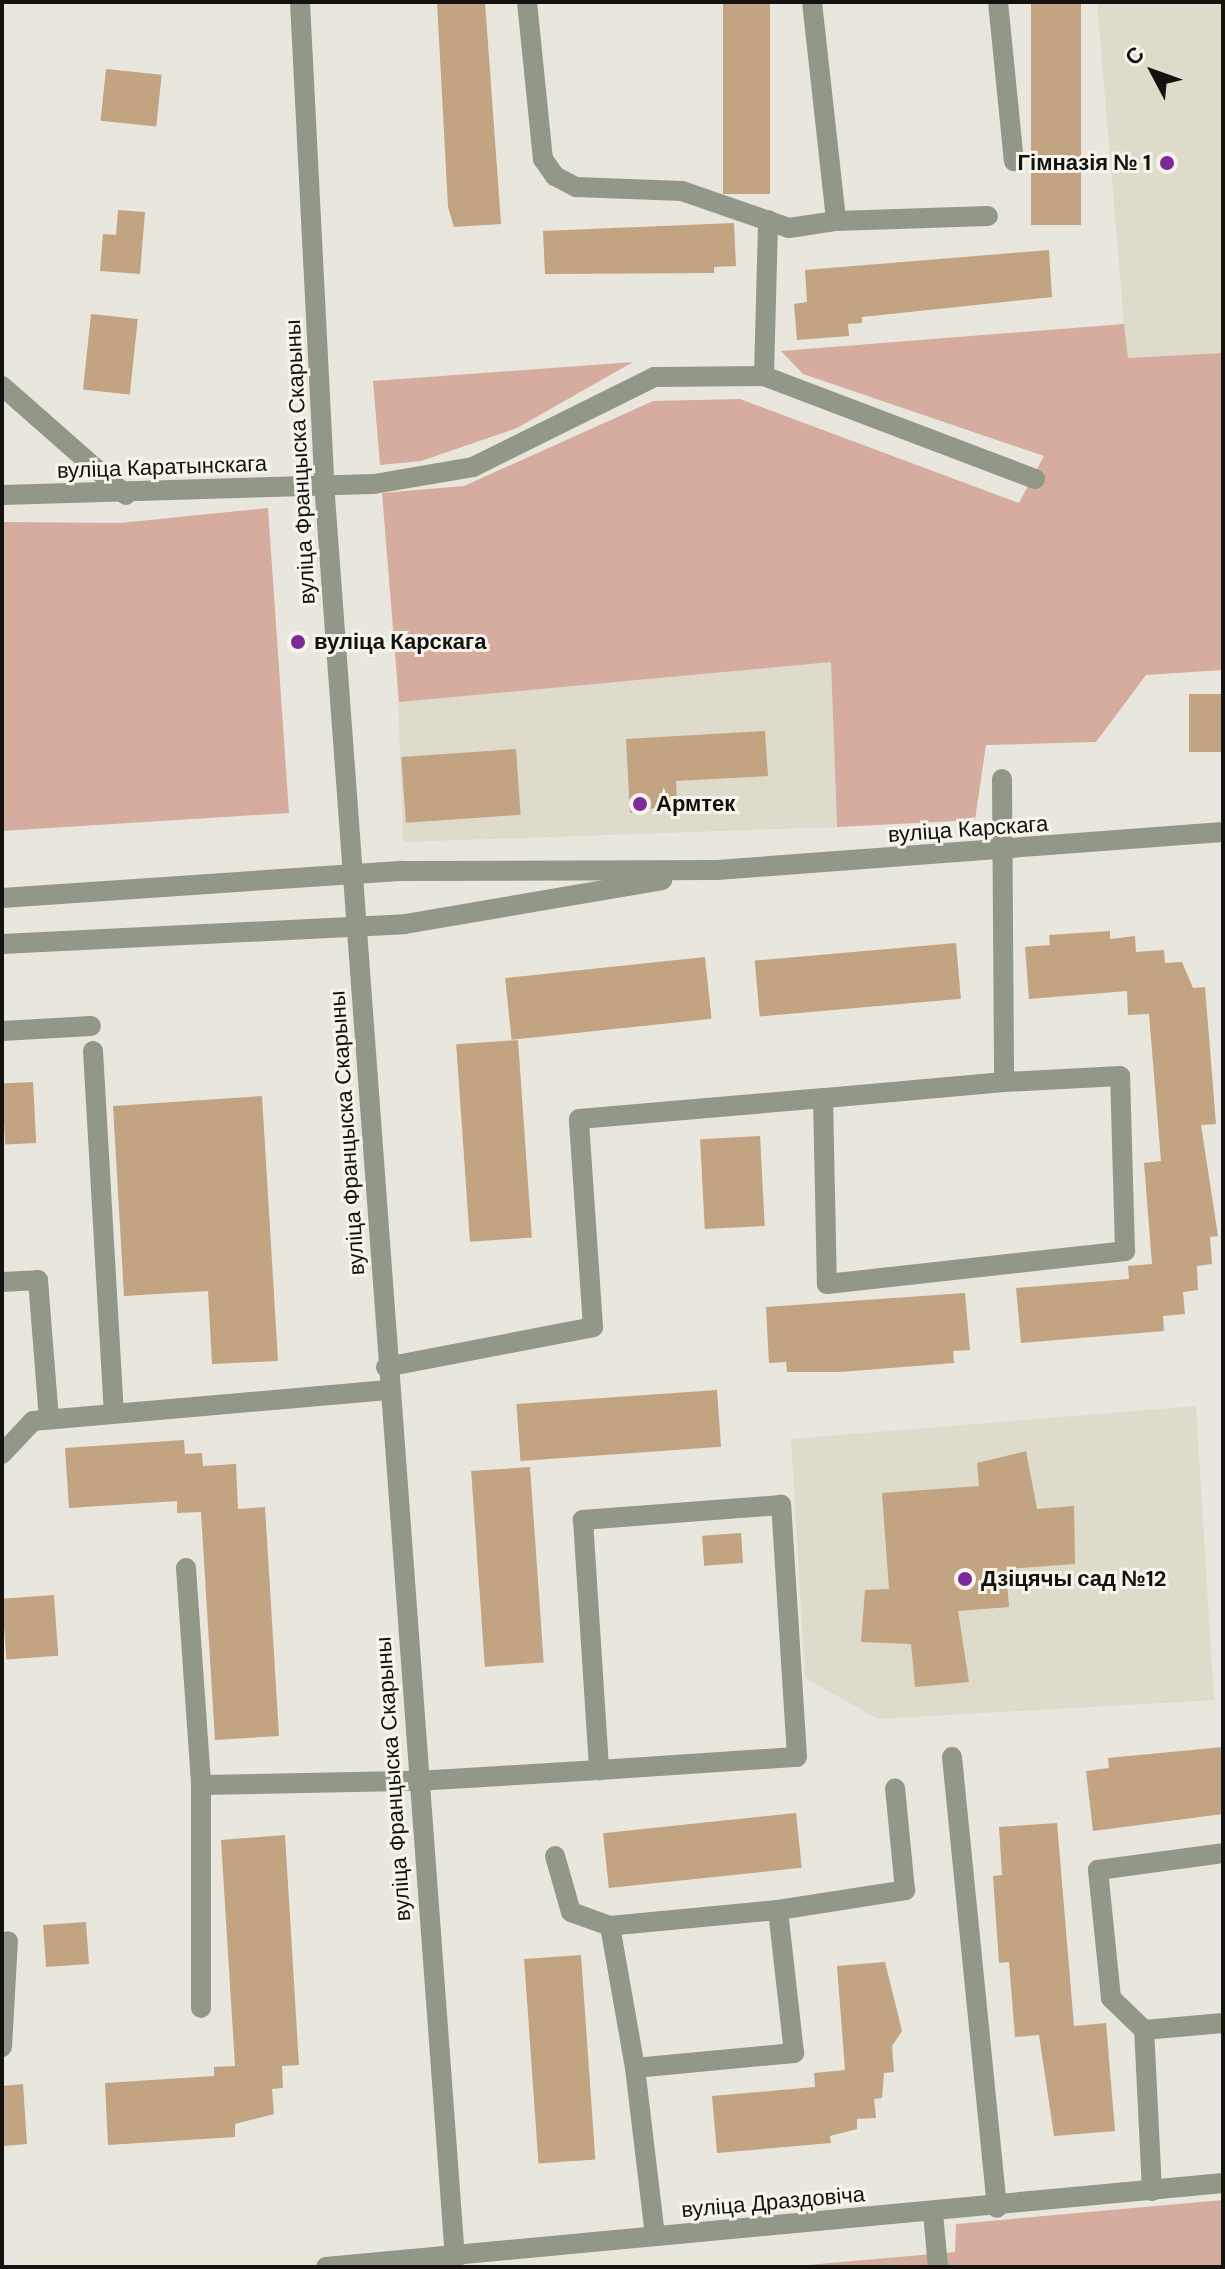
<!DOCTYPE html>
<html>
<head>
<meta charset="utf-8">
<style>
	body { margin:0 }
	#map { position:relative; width:1225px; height:2269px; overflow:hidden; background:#e9e6de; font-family:"DM Sans",sans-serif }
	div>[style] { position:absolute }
	.built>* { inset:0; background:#dfdbcb; transform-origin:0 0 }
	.green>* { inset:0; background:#d5ac9d }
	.building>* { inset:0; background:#c2a382; transform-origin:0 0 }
	.minor>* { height:20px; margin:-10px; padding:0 10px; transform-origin:10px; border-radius:10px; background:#929887 }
	.dots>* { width:22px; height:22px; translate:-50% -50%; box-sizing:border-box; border:4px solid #f6f4eb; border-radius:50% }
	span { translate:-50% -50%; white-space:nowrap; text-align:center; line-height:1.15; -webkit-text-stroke:6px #f6f4eb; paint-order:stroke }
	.poi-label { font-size:22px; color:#13120f; font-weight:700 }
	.right { translate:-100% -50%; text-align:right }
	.left { translate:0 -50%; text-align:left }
	.street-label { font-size:22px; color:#13120f }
	.frame { position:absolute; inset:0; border:4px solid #13120f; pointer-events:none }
	.north { position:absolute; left:1113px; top:32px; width:80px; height:80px; -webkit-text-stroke:6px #f6f4eb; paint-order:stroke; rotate:311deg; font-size:22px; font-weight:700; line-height:32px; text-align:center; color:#13120f }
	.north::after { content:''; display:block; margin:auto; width:28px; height:36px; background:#13120f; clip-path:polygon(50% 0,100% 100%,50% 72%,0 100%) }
</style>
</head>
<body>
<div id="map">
	<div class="built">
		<i style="clip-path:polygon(1097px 2px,1223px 2px,1223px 364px,1128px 371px)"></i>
		<i style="left:831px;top:662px;width:165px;height:434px;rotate:88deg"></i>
		<i style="clip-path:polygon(1196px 1406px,1214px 1700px,878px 1719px,805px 1678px,791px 1439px)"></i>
	</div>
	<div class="green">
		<i style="clip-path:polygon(1124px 324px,1128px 358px,1223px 353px,1223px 670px,1146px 675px,1096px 742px,986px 745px,975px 820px,837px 827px,831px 662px,399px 702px,382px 493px,464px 486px,653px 401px,740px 399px,1019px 503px,1044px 456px,803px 374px,781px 351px)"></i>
		<i style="clip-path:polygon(633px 362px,517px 428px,421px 461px,380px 465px,373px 381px)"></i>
		<i style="clip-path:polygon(268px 508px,289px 813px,2px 831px,2px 522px,120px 523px)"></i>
		<i style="clip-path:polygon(1223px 2200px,1223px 2267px,785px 2267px,955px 2252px,956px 2224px)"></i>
	</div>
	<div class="building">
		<i style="clip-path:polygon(437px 2px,485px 2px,501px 224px,454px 227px,448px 207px)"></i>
		<i style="left:723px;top:2px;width:47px;height:192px"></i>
		<i style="left:1031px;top:2px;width:50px;height:223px"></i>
		<i style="left:106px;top:69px;width:56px;height:52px;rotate:6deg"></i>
		<i style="clip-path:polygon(118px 210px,145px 212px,140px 274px,100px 271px,103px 234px,116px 235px)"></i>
		<i style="clip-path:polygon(734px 223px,736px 266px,714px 267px,714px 273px,545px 274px,543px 231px)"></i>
		<i style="clip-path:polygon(1049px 250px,1052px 297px,862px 317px,862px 323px,848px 324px,849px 336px,797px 340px,794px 304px,807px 302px,805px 270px)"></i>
		<i style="left:91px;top:314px;width:47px;height:76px;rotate:6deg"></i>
		<i style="left:1223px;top:694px;width:58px;height:34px;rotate:90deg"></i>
		<i style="clip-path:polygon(765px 731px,768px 776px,676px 781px,677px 803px,630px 813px,626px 739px)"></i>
		<i style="left:516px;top:749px;width:66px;height:115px;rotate:86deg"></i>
		<i style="clip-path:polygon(1110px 931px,1110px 939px,1135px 936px,1136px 952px,1164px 950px,1165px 963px,1182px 962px,1193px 988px,1205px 987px,1216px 1124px,1201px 1125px,1218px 1236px,1210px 1237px,1212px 1264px,1197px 1266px,1198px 1290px,1183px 1292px,1185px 1314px,1163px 1316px,1164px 1331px,1021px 1343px,1016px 1288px,1129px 1279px,1128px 1266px,1152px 1264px,1144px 1163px,1161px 1161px,1149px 1014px,1128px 1015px,1127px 991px,1029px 999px,1025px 947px,1050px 945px,1049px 935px)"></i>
		<i style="left:956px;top:943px;width:56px;height:202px;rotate:85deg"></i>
		<i style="left:705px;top:957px;width:62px;height:201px;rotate:84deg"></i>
		<i style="left:518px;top:1040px;width:198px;height:62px;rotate:86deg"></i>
		<i style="left:33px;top:1082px;width:61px;height:31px;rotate:87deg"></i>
		<i style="clip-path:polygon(262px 1096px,278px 1361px,212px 1364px,208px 1291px,124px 1296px,113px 1106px)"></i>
		<i style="left:760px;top:1136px;width:90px;height:60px;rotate:87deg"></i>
		<i style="clip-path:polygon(965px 1293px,970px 1350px,953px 1351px,954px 1363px,840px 1372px,787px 1372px,786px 1362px,769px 1363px,766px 1307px)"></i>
		<i style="left:717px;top:1390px;width:57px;height:201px;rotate:86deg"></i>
		<i style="clip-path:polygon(184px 1440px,185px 1454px,202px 1453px,203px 1466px,236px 1464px,238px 1509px,265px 1507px,279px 1736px,215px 1740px,201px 1512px,177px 1513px,177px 1501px,69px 1508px,65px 1448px)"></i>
		<i style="clip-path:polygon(1026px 1451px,1037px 1509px,1074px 1506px,1075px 1564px,1006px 1569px,1009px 1607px,958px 1611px,969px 1682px,915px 1687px,911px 1644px,861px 1642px,865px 1590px,889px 1589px,882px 1493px,979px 1486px,977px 1463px)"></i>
		<i style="left:530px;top:1467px;width:196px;height:59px;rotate:86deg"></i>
		<i style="left:741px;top:1533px;width:30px;height:39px;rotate:86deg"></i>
		<i style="left:54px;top:1595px;width:61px;height:52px;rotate:86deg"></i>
		<i style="clip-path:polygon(1223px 1747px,1223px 1814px,1093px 1831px,1086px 1771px,1109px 1768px,1108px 1758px)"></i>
		<i style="left:796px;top:1813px;width:55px;height:194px;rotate:84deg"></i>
		<i style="clip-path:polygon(1057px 1823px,1074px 2026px,1106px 2023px,1115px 2131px,1054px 2136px,1039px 2035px,1015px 2037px,1009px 1962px,999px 1963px,993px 1876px,1002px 1875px,999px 1827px)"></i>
		<i style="clip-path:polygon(285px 1835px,299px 2065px,282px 2066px,283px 2088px,272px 2089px,274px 2114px,235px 2124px,235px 2137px,108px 2145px,105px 2083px,214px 2076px,214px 2067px,235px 2066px,221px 1840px)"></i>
		<i style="left:86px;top:1922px;width:42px;height:43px;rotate:86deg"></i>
		<i style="left:581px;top:1955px;width:205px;height:57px;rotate:86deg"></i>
		<i style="clip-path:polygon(885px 1962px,902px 2031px,892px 2046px,894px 2072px,884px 2073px,882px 2098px,874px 2099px,876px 2118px,857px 2119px,857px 2129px,830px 2136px,831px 2143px,717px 2153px,712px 2096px,815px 2087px,814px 2073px,845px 2070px,837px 1966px)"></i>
		<i style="clip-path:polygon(23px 2084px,27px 2144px,2px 2146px,2px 2086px)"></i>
	</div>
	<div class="minor">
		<i style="left:300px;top:2px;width:482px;rotate:87.1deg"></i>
		<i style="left:324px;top:483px;width:1781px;rotate:85.78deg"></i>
		<i style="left:527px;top:2px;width:158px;rotate:84.2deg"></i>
		<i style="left:543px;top:159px;width:21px;rotate:55deg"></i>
		<i style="left:555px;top:176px;width:24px;rotate:28deg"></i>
		<i style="left:576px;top:187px;width:106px;rotate:2.2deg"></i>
		<i style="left:682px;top:191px;width:113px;rotate:19.1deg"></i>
		<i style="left:789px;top:228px;width:48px;rotate:-8.5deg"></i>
		<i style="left:812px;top:2px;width:220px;rotate:83.7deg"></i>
		<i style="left:836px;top:221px;width:152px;rotate:-1.9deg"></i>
		<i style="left:998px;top:2px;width:160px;rotate:84.3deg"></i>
		<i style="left:764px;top:376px;width:156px;rotate:-88.5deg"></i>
		<i style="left:2px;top:386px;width:165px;rotate:41.3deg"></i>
		<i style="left:2px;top:495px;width:372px;rotate:-1.7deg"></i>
		<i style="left:374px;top:484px;width:100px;rotate:-9.7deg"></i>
		<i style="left:473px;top:467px;width:202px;rotate:-26.4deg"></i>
		<i style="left:654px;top:377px;width:110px;rotate:-0.5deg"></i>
		<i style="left:764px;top:376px;width:290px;rotate:20.8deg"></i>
		<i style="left:1002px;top:779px;width:303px;rotate:89.6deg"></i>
		<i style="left:1004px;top:1082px;width:182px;rotate:174.9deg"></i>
		<i style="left:823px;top:1098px;width:186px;rotate:88.8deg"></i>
		<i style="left:827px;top:1284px;width:300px;rotate:-6.3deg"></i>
		<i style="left:1125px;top:1251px;width:175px;rotate:-91.6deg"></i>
		<i style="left:1120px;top:1076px;width:116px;rotate:177deg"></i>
		<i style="left:2px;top:898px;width:402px;rotate:-3.9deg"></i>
		<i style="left:403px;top:871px;width:314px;rotate:-0.2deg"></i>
		<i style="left:717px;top:870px;width:507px;rotate:-4.29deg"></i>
		<i style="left:2px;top:944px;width:403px;rotate:-2.8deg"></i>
		<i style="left:405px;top:924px;width:261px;rotate:-9.7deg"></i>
		<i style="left:2px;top:1031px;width:89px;rotate:-3.2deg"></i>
		<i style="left:93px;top:1051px;width:363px;rotate:86.7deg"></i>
		<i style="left:2px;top:1282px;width:36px;rotate:-3deg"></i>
		<i style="left:38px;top:1280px;width:139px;rotate:85.5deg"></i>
		<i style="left:386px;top:1367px;width:211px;rotate:-10.9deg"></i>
		<i style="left:593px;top:1327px;width:208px;rotate:-93.9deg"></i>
		<i style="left:579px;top:1119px;width:245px;rotate:-4.9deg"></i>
		<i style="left:2px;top:1454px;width:45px;rotate:-46.8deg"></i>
		<i style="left:33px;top:1421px;width:356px;rotate:-5deg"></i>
		<i style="left:186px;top:1568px;width:218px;rotate:86deg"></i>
		<i style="left:201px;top:1785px;width:223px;rotate:90deg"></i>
		<i style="left:952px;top:1757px;width:453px;rotate:84.3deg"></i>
		<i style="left:201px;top:1785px;width:215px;rotate:-1.1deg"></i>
		<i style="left:416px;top:1781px;width:51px;rotate:-3.4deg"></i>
		<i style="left:467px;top:1778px;width:132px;rotate:-3.5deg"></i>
		<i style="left:599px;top:1770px;width:198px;rotate:-3.8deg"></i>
		<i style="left:797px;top:1757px;width:253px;rotate:-93.6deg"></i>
		<i style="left:781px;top:1505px;width:199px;rotate:175.7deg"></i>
		<i style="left:583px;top:1520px;width:251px;rotate:86.3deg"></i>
		<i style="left:555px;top:1856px;width:58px;rotate:74.1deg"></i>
		<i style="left:571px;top:1912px;width:41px;rotate:19.7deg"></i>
		<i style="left:778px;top:1910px;width:169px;rotate:174.6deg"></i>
		<i style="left:610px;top:1926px;width:144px;rotate:80deg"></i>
		<i style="left:635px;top:2068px;width:160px;rotate:-5.4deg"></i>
		<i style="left:794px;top:2053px;width:144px;rotate:-96.4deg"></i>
		<i style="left:778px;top:1910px;width:129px;rotate:-8.9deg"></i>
		<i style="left:905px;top:1890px;width:102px;rotate:-95.6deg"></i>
		<i style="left:1144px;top:2030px;width:79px;rotate:-5.1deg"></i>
		<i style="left:2px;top:2047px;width:106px;rotate:-86.8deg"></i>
		<i style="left:635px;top:2068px;width:168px;rotate:83.2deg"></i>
		<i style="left:1152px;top:2191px;width:161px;rotate:-92.8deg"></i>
		<i style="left:1144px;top:2030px;width:46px;rotate:-135.9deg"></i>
		<i style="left:1111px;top:1998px;width:129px;rotate:-95.8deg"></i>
		<i style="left:1098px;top:1870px;width:126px;rotate:-7.7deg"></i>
		<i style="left:933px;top:2213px;width:54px;rotate:84.7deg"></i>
		<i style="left:326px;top:2267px;width:901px;rotate:-5.35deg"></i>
	</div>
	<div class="dots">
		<i style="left:1167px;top:163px;background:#7e2998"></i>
		<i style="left:298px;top:642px;background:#7e2998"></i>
		<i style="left:640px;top:804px;background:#7e2998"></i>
		<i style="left:965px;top:1579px;background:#7e2998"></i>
	</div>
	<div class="poi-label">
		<span class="right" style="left:1151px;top:163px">Гімназія № 1</span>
		<span class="left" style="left:314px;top:642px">вуліца Карскага</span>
		<span class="left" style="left:656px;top:804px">Армтек</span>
		<span class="left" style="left:981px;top:1579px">Дзіцячы сад №12</span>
	</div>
	<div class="street-label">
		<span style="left:300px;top:462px;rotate:-93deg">вуліца Францыска Скарыны</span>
		<span style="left:162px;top:467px;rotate:-2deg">вуліца Каратынскага</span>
		<span style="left:968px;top:829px;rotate:-4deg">вуліца Карскага</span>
		<span style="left:347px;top:1133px;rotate:-94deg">вуліца Францыска Скарыны</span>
		<span style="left:393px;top:1779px;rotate:-94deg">вуліца Францыска Скарыны</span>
		<span style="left:773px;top:2202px;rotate:-5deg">вуліца Драздовіча</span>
	</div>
	<div class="frame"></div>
	<div class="north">С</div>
</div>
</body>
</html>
